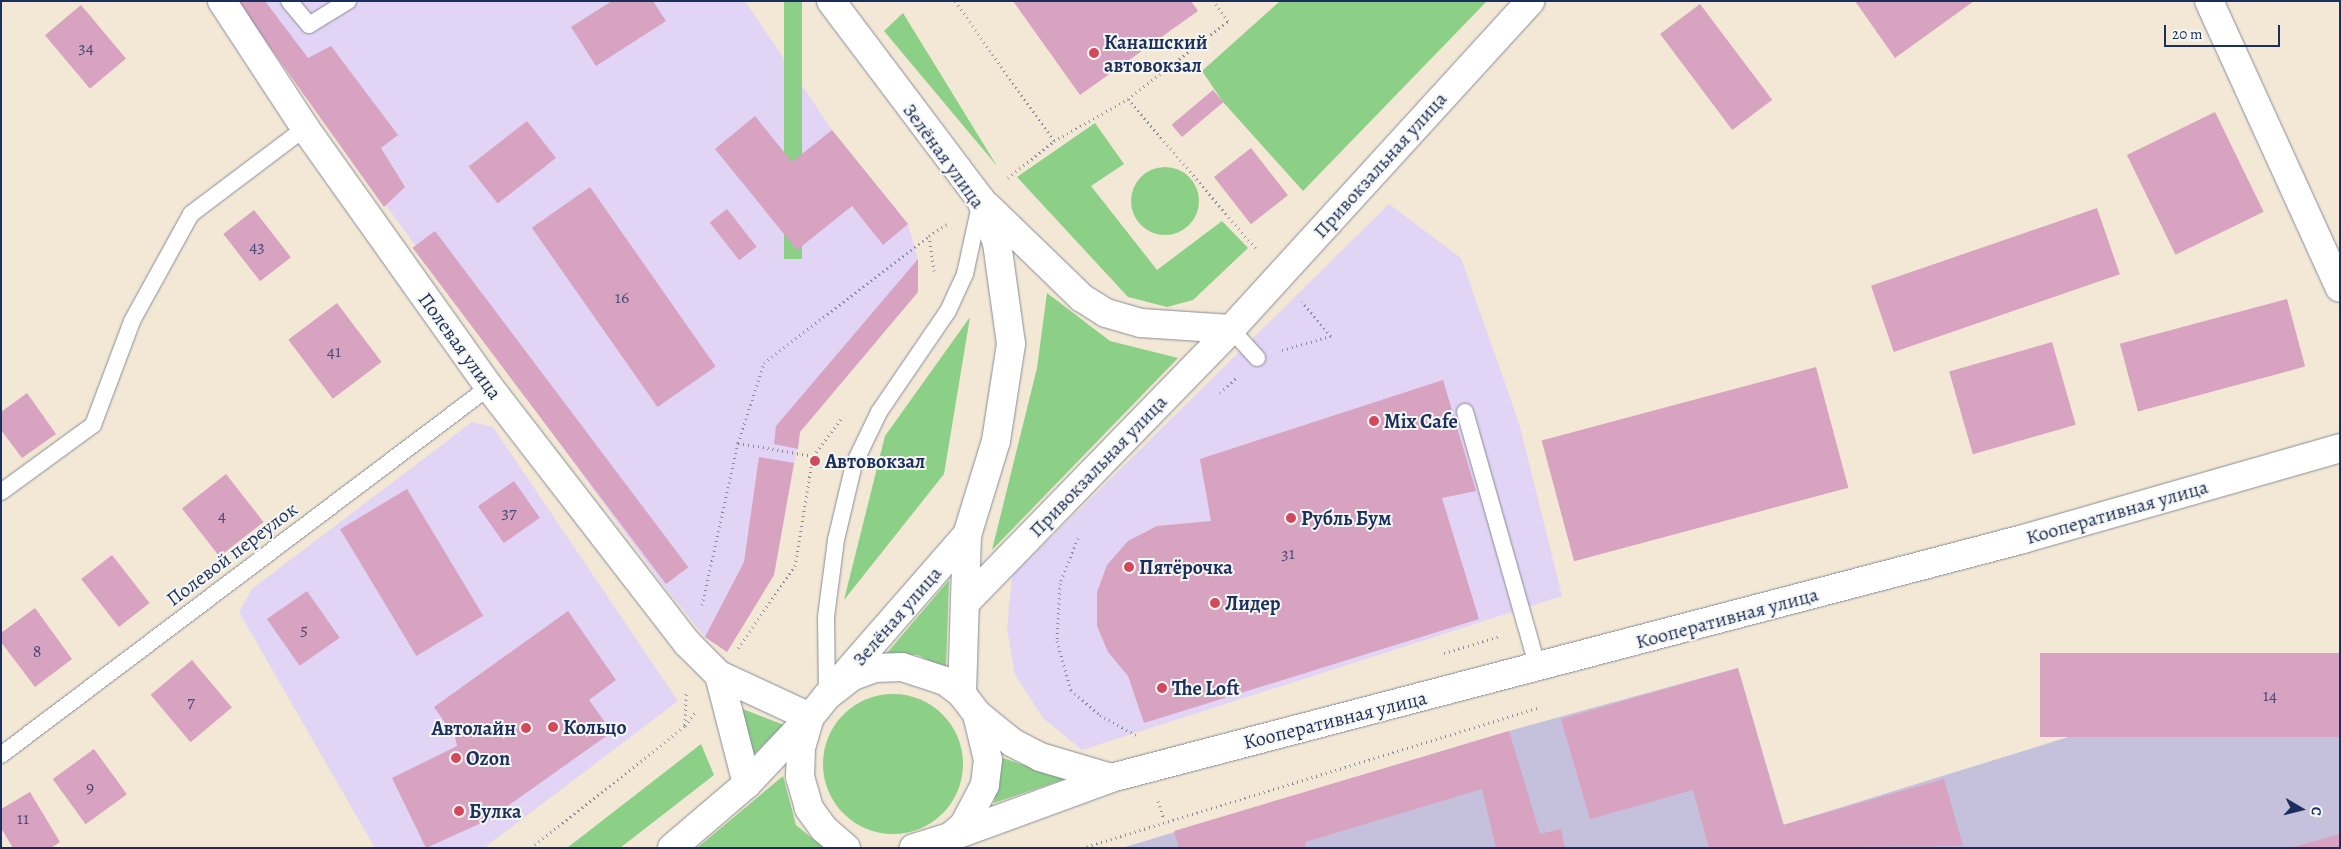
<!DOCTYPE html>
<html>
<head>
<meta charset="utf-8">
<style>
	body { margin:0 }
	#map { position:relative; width:2341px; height:849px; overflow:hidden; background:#f3e8d5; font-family:Alegreya,serif }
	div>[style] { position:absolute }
	.built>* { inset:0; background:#e1d4f4 }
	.industrial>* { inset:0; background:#c5c0db }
	.green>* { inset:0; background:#8ccf87; transform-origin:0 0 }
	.round { border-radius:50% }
	.building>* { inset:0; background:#d8a2c1; transform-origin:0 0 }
	.path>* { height:3px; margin-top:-1.5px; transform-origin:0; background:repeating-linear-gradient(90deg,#878c9a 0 1px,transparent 0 5px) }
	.roads { filter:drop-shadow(0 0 1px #878c9a) drop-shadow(0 0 1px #878c9a) }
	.lane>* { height:16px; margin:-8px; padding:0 8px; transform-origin:8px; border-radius:8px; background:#fff }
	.street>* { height:28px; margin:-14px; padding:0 14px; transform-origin:14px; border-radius:14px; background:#fff }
	.secondary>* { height:28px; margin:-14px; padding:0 14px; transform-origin:14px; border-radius:14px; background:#fff }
	.dots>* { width:14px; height:14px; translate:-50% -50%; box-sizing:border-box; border:2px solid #f6f6f2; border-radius:50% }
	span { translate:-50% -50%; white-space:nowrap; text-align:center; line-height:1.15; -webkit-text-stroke:4px #f6f6f2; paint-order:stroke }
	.number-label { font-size:18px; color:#4a4c77 }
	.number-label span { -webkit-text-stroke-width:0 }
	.poi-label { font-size:20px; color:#1b2f5e; font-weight:700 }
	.left { translate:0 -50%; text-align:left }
	.right { translate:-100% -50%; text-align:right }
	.street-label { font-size:20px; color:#1b2f5e }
	.frame { position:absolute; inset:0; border:2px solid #1b2f5e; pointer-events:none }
	.north { position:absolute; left:2276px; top:784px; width:50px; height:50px; -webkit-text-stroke:4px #f6f6f2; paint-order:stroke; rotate:98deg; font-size:14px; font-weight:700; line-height:20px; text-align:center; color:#1b2f5e }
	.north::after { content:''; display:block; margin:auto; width:18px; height:22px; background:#1b2f5e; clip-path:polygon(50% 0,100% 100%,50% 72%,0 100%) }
	.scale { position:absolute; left:2164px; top:25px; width:116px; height:22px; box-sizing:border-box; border:2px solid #1b2f5e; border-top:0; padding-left:6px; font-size:15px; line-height:18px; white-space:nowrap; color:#1b2f5e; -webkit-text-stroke:4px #f6f6f2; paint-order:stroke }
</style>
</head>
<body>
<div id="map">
	<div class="built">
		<i style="clip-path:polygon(237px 1px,745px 1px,832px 130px,908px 224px,918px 259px,918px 292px,800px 432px,774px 575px,727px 652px,705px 637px,663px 585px)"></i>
		<i style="clip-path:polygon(1389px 204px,1461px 258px,1519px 423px,1562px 596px,1082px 750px,1043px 718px,1015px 675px,1007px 628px,1012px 576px)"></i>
		<i style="clip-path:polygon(472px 422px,493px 427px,678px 701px,484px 848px,375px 848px,239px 612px,252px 589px)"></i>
	</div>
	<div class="industrial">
		<i style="clip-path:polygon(2340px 653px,2340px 848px,1122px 848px,1509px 731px,1738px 668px,1784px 825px)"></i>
	</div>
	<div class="green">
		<i style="left:784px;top:1px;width:18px;height:258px"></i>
		<i style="clip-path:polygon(1280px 1px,1487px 1px,1303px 191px,1223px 102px,1202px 71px)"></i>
		<i style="clip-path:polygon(903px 13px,997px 166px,884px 31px)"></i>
		<i style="clip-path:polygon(1095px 123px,1124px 164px,1091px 186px,1157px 270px,1222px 221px,1248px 248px,1193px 300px,1167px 307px,1128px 297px,1017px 177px)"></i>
		<i class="round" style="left:1131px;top:167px;width:68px;height:68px"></i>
		<i style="clip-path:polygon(1047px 293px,1110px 341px,1178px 358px,992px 550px,1037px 368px)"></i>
		<i style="clip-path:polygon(970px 317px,944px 474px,844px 600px,885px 436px)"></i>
		<i style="clip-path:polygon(949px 580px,946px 669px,918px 655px,887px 653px)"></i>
		<i class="round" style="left:823px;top:694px;width:140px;height:140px"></i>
		<i style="clip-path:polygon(740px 708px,784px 725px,752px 756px)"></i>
		<i style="clip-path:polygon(701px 744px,714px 775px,620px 848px,567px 848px)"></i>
		<i style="clip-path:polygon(1000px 757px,1065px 779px,994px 803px)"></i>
		<i style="clip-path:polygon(783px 776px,796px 825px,824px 848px,697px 848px)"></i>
	</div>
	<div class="building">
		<i style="clip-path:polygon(237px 1px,265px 1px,308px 58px,331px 46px,398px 135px,381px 148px,405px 187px,384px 207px)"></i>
		<i style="clip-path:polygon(612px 1px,653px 1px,666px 21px,596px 66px,571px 27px)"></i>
		<i style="clip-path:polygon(1013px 1px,1191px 1px,1198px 11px,1080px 95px)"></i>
		<i style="clip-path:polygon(1855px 1px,1974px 1px,1895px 58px)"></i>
		<i style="left:1700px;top:4px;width:120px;height:50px;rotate:53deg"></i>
		<i style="left:81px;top:5px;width:70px;height:47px;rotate:50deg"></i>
		<i style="left:1213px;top:90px;width:16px;height:54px;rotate:50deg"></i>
		<i style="left:2215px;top:112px;width:111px;height:98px;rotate:64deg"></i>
		<i style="clip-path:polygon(755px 116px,792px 162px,832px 130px,908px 224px,883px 245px,852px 206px,797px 250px,715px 149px)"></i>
		<i style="left:527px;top:121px;width:47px;height:74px;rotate:52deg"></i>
		<i style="left:1251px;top:148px;width:60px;height:47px;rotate:52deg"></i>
		<i style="left:590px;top:187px;width:219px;height:71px;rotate:55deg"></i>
		<i style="left:2097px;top:208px;width:70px;height:239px;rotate:71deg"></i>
		<i style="left:727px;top:209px;width:48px;height:22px;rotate:52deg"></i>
		<i style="left:254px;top:210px;width:60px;height:39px;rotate:52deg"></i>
		<i style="left:435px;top:231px;width:421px;height:28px;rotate:53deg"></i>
		<i style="clip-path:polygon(918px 259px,918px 292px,800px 432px,798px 449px,774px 444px,776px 426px)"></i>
		<i style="left:2287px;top:299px;width:70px;height:173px;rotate:75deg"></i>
		<i style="left:337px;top:303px;width:74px;height:61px;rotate:53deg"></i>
		<i style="left:2052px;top:342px;width:86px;height:107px;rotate:74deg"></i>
		<i style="left:1816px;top:367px;width:125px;height:284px;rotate:75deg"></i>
		<i style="clip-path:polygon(1443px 380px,1476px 491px,1442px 498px,1479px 619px,1144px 723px,1128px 676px,1108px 652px,1097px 626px,1097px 592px,1107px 565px,1128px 541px,1157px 526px,1211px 521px,1200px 459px)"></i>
		<i style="clip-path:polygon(27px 393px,56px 434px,22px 458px,1px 430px,1px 412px)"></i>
		<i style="clip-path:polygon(759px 457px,794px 463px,774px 575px,727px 652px,705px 637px,744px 562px)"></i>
		<i style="left:226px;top:474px;width:61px;height:56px;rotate:52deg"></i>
		<i style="left:514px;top:481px;width:45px;height:44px;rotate:55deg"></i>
		<i style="left:407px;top:489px;width:148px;height:78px;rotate:59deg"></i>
		<i style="left:112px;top:555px;width:61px;height:39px;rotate:52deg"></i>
		<i style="left:307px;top:591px;width:57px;height:49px;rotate:55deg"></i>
		<i style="clip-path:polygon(35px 608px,72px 659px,35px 687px,1px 642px,1px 633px)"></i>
		<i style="clip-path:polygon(568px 611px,616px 680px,589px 700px,612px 732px,488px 820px,426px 848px,392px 778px,457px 746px,455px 737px,434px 707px)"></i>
		<i style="left:2340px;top:653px;width:84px;height:300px;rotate:90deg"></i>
		<i style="left:192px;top:660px;width:62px;height:54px;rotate:50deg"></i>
		<i style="clip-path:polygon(1738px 668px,1783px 825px,1944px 779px,1963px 846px,1709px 848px,1693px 790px,1590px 819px,1561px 719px)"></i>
		<i style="clip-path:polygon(1509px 731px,1540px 834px,1561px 829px,1565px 848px,1496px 848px,1482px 789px,1305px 842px,1306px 848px,1179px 848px,1174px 831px)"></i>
		<i style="left:94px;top:749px;width:56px;height:51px;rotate:54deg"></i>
		<i style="clip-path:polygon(30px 792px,60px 842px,51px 848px,13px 848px,1px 828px,1px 809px)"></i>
		<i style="clip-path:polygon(2340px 834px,2340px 848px,2294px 848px,2294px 847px)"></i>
	</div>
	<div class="path">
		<i style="left:955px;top:1px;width:171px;rotate:54.7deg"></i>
		<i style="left:1054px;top:141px;width:85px;rotate:-29.6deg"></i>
		<i style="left:1128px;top:99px;width:127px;rotate:-38deg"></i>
		<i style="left:1228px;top:21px;width:24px;rotate:-125deg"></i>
		<i style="left:1128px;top:99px;width:199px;rotate:49.5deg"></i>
		<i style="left:1008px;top:178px;width:59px;rotate:-38.8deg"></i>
		<i style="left:934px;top:271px;width:35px;rotate:-98deg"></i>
		<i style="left:929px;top:236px;width:22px;rotate:-34deg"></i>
		<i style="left:1282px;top:350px;width:51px;rotate:-15.9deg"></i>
		<i style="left:1331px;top:336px;width:45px;rotate:-130.5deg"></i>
		<i style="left:1220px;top:393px;width:23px;rotate:-43deg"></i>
		<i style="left:738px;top:443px;width:76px;rotate:9.8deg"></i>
		<i style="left:1078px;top:538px;width:48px;rotate:111.8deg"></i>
		<i style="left:1060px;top:583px;width:58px;rotate:93deg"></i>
		<i style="left:1057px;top:641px;width:51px;rotate:74.1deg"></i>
		<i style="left:1071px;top:690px;width:38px;rotate:41deg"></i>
		<i style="left:1100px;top:715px;width:41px;rotate:29.1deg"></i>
		<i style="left:702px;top:605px;width:166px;rotate:-77.5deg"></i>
		<i style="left:738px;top:443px;width:84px;rotate:-72deg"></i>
		<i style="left:764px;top:363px;width:208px;rotate:-37.6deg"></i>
		<i style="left:738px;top:648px;width:100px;rotate:-55.2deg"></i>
		<i style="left:795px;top:566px;width:111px;rotate:-80.7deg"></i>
		<i style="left:813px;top:456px;width:50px;rotate:-53.1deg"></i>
		<i style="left:1444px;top:653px;width:59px;rotate:-16.9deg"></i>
		<i style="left:685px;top:725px;width:34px;rotate:-88deg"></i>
		<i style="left:1158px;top:801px;width:19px;rotate:72deg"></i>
		<i style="left:531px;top:848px;width:196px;rotate:-38.4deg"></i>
		<i style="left:685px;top:726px;width:16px;rotate:-55deg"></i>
		<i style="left:1082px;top:848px;width:476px;rotate:-17.1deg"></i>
	</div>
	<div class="roads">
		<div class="lane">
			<i style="left:289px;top:1px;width:31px;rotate:50deg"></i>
			<i style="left:309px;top:25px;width:46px;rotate:-31.6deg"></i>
			<i style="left:1231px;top:329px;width:39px;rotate:48deg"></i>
			<i style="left:1465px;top:412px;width:266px;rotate:74.1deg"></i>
			<i style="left:1px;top:492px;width:114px;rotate:-36.1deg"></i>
			<i style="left:93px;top:425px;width:111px;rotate:-69.4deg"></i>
			<i style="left:132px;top:321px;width:122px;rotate:-61.1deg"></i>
			<i style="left:191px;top:214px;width:143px;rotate:-37deg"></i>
			<i style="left:827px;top:696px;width:79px;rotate:-90.7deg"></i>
			<i style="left:826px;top:617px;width:78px;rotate:-82.6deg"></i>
			<i style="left:836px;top:540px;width:78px;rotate:-76.7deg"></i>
			<i style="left:854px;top:464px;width:58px;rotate:-64.3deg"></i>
			<i style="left:879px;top:412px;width:122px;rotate:-55.7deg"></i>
			<i style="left:948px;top:311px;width:41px;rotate:-65.3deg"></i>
			<i style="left:965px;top:274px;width:71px;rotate:-77.7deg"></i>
			<i style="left:1px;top:755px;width:611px;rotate:-37.02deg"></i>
		</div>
		<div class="street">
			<i style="left:222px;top:1px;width:152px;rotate:56.8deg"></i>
			<i style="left:305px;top:128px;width:318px;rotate:54.6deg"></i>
			<i style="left:489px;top:387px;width:324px;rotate:52.3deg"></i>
			<i style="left:687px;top:643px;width:45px;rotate:45deg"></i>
			<i style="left:2209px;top:1px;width:315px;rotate:65.5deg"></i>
			<i style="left:747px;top:784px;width:113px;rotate:-104.4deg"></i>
			<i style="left:719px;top:675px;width:100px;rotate:24.8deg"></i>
		</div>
		<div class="secondary">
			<i style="left:831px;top:1px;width:249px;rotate:53deg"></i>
			<i style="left:981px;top:200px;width:46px;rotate:69.6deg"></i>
			<i style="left:997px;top:243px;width:102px;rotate:82.1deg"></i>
			<i style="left:1011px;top:344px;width:98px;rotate:98.8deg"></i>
			<i style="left:996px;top:441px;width:98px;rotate:107.1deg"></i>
			<i style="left:967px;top:535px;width:159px;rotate:91.8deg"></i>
			<i style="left:987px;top:206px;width:132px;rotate:44.1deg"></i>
			<i style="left:1082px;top:298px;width:28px;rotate:32deg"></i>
			<i style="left:1106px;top:313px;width:36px;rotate:16deg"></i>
			<i style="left:1141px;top:323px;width:90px;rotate:3.8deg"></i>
			<i style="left:965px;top:603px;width:382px;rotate:-45.8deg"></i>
			<i style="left:1231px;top:329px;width:444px;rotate:-47.6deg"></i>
			<i style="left:843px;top:677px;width:189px;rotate:-48.9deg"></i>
			<i style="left:977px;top:714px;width:46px;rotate:38.9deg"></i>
			<i style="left:1013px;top:743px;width:30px;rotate:27deg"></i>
			<i style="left:1040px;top:757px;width:74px;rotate:16.5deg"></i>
			<i style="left:950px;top:837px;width:171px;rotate:-20.1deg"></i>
			<i style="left:1111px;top:778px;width:943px;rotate:-14.68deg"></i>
			<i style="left:2023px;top:539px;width:330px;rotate:-16deg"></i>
			<i style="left:672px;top:848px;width:99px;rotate:-40.5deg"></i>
			<i style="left:747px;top:784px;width:88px;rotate:-46.8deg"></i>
			<i style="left:846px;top:848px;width:29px;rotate:-139deg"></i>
			<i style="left:824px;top:829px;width:26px;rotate:-126deg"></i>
			<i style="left:809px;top:808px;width:32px;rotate:-106deg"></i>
			<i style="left:800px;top:777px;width:29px;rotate:-88deg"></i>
			<i style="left:801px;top:748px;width:32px;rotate:-74deg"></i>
			<i style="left:810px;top:717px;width:27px;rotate:-51deg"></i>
			<i style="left:827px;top:696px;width:33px;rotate:-38deg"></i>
			<i style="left:853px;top:676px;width:23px;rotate:-20deg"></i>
			<i style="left:875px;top:668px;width:27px;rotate:-2deg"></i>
			<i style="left:902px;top:667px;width:45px;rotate:18deg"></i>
			<i style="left:945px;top:681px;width:21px;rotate:37deg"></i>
			<i style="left:962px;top:694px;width:25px;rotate:53deg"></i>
			<i style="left:977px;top:714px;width:47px;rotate:76.6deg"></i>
			<i style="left:988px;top:760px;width:25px;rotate:97deg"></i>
			<i style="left:985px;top:785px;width:45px;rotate:117.7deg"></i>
			<i style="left:964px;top:825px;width:18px;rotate:139deg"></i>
			<i style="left:950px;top:837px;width:38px;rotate:163deg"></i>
		</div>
	</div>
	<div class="dots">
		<i style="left:1094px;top:53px;background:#d1495b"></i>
		<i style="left:1374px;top:421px;background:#d1495b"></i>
		<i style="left:815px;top:461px;background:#d1495b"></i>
		<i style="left:1291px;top:518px;background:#d1495b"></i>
		<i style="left:1129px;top:567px;background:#d1495b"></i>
		<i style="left:1215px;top:603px;background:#d1495b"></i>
		<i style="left:1162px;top:688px;background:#d1495b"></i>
		<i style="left:553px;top:727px;background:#d1495b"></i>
		<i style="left:526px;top:728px;background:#d1495b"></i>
		<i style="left:456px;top:758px;background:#d1495b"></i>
		<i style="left:459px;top:811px;background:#d1495b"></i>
	</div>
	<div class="number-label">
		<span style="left:86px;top:47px">34</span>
		<span style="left:257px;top:246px">43</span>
		<span style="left:622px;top:297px">16</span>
		<span style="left:334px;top:351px">41</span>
		<span style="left:509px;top:512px">37</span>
		<span style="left:222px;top:515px">4</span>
		<span style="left:1288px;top:553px">31</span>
		<span style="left:304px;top:629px">5</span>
		<span style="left:37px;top:651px">8</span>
		<span style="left:2270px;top:695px">14</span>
		<span style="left:191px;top:701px">7</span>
		<span style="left:90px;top:787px">9</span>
		<span style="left:23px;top:818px">11</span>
	</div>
	<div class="poi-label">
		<span class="left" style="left:1104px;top:54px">Канашский<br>автовокзал</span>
		<span class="left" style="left:1384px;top:421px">Mix Cafe</span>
		<span class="left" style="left:825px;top:461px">Автовокзал</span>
		<span class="left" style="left:1301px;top:518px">Рубль Бум</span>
		<span class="left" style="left:1139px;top:567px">Пятёрочка</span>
		<span class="left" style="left:1225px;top:603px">Лидер</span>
		<span class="left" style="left:1172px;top:688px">The Loft</span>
		<span class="left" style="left:563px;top:727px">Кольцо</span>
		<span class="right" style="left:516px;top:728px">Автолайн</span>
		<span class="left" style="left:466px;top:758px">Ozon</span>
		<span class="left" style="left:469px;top:811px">Булка</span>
	</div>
	<div class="street-label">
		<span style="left:944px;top:156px;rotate:54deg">Зелёная улица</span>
		<span style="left:1380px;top:165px;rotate:-48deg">Привокзальная улица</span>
		<span style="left:460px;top:346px;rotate:54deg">Полевая улица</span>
		<span style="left:1098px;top:466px;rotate:-46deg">Привокзальная улица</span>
		<span style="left:2117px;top:512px;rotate:-16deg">Кооперативная улица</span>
		<span style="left:232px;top:554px;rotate:-37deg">Полевой переулок</span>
		<span style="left:897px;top:616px;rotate:-49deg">Зелёная улица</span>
		<span style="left:1727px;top:618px;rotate:-15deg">Кооперативная улица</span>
		<span style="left:1335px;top:720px;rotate:-14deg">Кооперативная улица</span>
	</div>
	<div class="frame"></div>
	<div class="north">С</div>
	<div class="scale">20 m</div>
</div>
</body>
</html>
